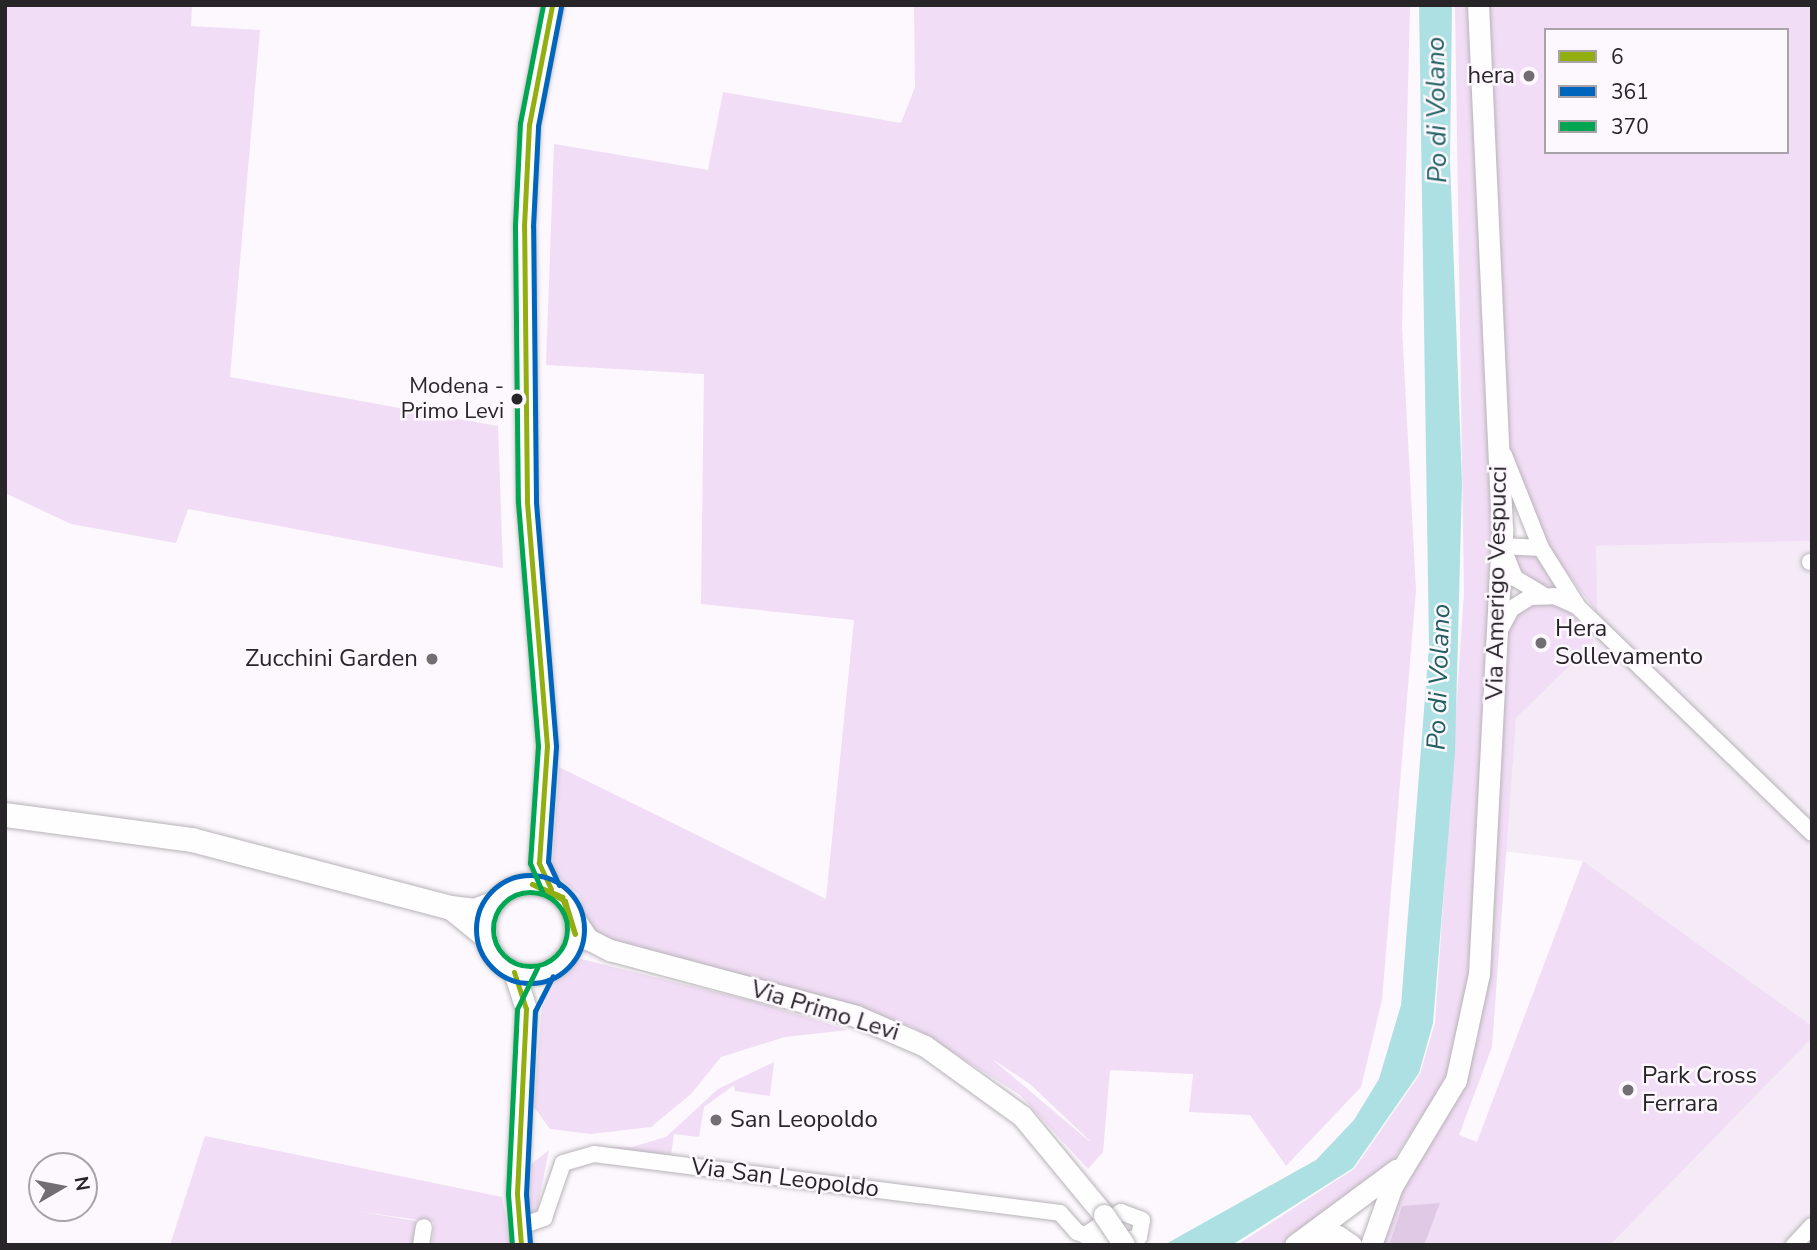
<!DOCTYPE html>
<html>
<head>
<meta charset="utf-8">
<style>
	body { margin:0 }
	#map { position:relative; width:1817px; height:1250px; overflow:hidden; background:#fcf8fd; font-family:"Nunito Sans",sans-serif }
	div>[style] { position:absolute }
	.built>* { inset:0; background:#f4ebf6 }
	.green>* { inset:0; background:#f1ddf5 }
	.forest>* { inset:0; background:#e0c9e4 }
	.water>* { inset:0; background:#ace0e2 }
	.roads { filter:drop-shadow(0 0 2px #b7b3b8) drop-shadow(0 0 2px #b7b3b8) }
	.minor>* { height:16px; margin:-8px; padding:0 8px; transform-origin:8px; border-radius:8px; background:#fffeff }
	.major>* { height:21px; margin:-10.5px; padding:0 10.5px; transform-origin:10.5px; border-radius:10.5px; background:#fffeff }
	.major>.ring { margin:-10.5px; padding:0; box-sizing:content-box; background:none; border:21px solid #fffeff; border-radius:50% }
	.highway>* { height:24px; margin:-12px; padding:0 12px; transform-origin:12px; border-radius:12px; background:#fffeff }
	.bridges { filter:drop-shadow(0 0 2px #b7b3b8) drop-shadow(0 0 2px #b7b3b8) }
	.major-bridge>* { height:21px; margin:-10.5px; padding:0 10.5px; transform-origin:10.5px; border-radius:10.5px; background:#fffeff }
	.bus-1>* { height:5px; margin:-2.5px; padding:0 2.5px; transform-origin:2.5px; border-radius:2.5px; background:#92ae11 }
	.bus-2>* { height:5px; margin:-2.5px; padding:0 2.5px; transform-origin:2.5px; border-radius:2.5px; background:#0065bd }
	.bus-2>.ring { margin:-2.5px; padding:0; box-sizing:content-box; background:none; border:5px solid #0065bd; border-radius:50% }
	.bus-3>* { height:5px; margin:-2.5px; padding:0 2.5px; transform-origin:2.5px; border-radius:2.5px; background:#00a651 }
	.bus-3>.ring { margin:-2.5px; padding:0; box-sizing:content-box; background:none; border:5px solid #00a651; border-radius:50% }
	.dots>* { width:19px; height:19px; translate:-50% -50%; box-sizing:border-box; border:4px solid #fdf7fe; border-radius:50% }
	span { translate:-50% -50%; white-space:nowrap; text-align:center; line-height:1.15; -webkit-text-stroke:5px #fdf7fe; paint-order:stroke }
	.bus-label { font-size:22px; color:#282529 }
	.right { translate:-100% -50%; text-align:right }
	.poi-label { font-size:24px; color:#282529 }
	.left { translate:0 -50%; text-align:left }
	.street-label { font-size:24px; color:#282529 }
	.water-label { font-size:26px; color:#206061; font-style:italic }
	.frame { position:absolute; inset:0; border:7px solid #282529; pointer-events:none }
	.legend { position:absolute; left:1544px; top:28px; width:245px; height:126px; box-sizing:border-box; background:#fdf7fe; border:2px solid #a8a3a9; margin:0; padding:9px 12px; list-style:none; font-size:21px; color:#282529 }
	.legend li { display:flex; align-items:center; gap:14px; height:35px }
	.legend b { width:35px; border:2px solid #a8a3a9 }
	.north { position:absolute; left:28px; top:1152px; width:70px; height:70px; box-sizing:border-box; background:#fdf7fe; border:2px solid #a8a3a9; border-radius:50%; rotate:80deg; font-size:19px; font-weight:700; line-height:28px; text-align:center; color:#282529 }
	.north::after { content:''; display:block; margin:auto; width:24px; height:32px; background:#726f73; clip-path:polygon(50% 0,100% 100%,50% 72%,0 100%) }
</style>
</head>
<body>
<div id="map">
	<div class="built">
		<i style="clip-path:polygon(1812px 541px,1812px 1026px,1583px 861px,1503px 851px,1516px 718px,1595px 641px,1595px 546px)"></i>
		<i style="clip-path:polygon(1812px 1038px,1812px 1245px,1610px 1245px)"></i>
	</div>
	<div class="green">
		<i style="clip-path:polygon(5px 5px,192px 5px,191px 26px,260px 30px,230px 377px,498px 426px,503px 568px,188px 509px,176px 543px,71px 524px,5px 493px)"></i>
		<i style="clip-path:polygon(evenodd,914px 5px,1410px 5px,1402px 327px,1416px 590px,1382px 1000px,1361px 1087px,1286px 1166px,1250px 1115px,1189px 1112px,1193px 1074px,1110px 1070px,1103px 1152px,1088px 1169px,1020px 1095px,913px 1027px,592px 934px,579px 895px,552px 871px,559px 767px,826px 899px,854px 620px,701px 604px,704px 374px,546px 365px,554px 144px,708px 170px,723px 92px,901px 123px,915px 87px,914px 5px,992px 1059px,1030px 1084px,1090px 1141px,1089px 1141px,992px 1059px)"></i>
		<i style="clip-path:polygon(1455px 5px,1471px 5px,1494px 486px,1470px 987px,1451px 1072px,1387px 1170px,1318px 1226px,1284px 1245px,1237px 1245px,1354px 1169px,1420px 1074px,1435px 1023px,1464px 593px)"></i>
		<i style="clip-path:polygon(evenodd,1485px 5px,1812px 5px,1812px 541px,1596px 546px,1597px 613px,1548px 547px,1505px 440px,1485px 5px,1546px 30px,1787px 30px,1787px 152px,1546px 152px,1546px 30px)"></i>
		<i style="clip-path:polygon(1516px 552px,1534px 552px,1561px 592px,1526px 581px,1515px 565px)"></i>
		<i style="clip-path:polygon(1531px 603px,1556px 603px,1571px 613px,1595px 641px,1516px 718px,1492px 1047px,1459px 1135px,1477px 1142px,1583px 861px,1812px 1026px,1812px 1038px,1610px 1245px,1424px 1245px,1427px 1234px,1402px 1206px,1389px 1245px,1382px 1245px,1400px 1190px,1441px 1125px,1478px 1038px,1506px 631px,1511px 615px)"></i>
		<i style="clip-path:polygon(581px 959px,752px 1001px,848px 1030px,785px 1037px,721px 1057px,691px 1094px,651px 1127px,591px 1134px,550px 1129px,534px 1107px,543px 990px)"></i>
		<i style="clip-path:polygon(774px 1062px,770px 1096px,735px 1091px,734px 1085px,704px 1107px,699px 1137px,674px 1134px,671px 1155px,588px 1147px,632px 1147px,666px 1137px,718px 1089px)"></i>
		<i style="clip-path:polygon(205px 1136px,502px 1197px,511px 1245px,432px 1245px,434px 1222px,355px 1211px,417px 1221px,413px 1245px,170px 1245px)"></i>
		<i style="clip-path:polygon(549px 1150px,537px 1209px,528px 1217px,529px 1166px)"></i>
	</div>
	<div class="forest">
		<i style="clip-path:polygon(1440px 1203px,1424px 1245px,1389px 1245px,1402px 1206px)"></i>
	</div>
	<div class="water">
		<i style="clip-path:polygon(1419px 5px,1452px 5px,1450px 161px,1462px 483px,1455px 753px,1433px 1023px,1419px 1073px,1353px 1168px,1232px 1245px,1164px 1245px,1316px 1160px,1354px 1120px,1379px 1079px,1401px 1005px,1429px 646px)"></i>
	</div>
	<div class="roads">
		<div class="minor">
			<i style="left:1504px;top:455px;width:100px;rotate:68.3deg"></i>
			<i style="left:1541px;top:548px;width:70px;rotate:57.9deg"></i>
			<i style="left:1578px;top:607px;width:325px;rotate:44deg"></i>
			<i style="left:1541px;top:548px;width:39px;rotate:-177deg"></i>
			<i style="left:1502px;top:546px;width:35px;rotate:68deg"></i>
			<i style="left:1515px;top:578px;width:31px;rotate:31deg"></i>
			<i style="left:1810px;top:562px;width:2px"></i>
			<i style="left:1500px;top:630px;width:24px;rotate:-62deg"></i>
			<i style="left:1511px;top:609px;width:22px;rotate:-32deg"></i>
			<i style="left:1530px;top:597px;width:24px;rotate:-2deg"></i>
			<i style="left:1554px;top:596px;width:24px;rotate:24deg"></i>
			<i style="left:518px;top:1227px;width:28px;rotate:-19deg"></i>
			<i style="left:544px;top:1218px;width:58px;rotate:-70.9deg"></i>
			<i style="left:563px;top:1163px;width:32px;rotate:-16deg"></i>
			<i style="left:594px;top:1154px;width:470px;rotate:7.2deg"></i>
			<i style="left:1060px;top:1213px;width:25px;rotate:48deg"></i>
			<i style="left:1077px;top:1232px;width:34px;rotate:21deg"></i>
			<i style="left:1109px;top:1244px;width:31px;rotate:-13deg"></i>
			<i style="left:1139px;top:1237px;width:17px;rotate:-80deg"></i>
			<i style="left:1142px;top:1220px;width:22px;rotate:-159deg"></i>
			<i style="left:1121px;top:1212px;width:43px;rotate:147.4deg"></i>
			<i style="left:421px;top:1245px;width:18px;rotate:-81deg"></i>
			<i style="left:1794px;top:1245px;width:26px;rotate:-47deg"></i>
		</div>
		<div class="major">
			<i class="ring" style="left:485px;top:884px;width:69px;height:69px"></i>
			<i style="left:551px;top:889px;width:29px;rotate:-115deg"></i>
			<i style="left:539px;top:863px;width:117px;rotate:-86.1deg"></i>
			<i style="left:547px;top:746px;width:245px;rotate:-94.7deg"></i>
			<i style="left:527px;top:502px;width:276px;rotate:-90.6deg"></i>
			<i style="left:524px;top:226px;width:101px;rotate:-87.2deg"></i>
			<i style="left:529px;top:125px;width:122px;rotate:-79.1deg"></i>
			<i style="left:573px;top:917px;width:27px;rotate:56deg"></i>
			<i style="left:588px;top:939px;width:25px;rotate:27deg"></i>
			<i style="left:610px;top:950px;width:255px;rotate:15deg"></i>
			<i style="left:856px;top:1016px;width:75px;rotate:23.5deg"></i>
			<i style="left:925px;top:1046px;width:120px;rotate:35.8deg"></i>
			<i style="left:1022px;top:1116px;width:129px;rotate:50.4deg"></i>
			<i style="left:514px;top:972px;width:39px;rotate:72deg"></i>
			<i style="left:526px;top:1009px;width:185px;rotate:92.8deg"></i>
			<i style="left:517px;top:1194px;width:51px;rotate:85.5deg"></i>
			<i style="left:1314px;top:1234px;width:24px;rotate:5deg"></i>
			<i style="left:1338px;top:1236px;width:16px;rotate:35deg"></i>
			<i style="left:1295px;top:1245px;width:126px;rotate:-36.6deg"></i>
			<i style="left:1371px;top:1245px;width:63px;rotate:-70.4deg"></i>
			<i style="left:1392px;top:1186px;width:124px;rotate:-58.9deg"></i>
			<i style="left:1456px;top:1080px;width:108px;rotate:-77.8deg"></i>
			<i style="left:1479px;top:974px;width:446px;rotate:-87deg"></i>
			<i style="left:1502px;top:529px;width:525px;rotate:-92.62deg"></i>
		</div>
		<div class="highway">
			<i style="left:5px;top:815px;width:189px;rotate:7.6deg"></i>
			<i style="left:192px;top:840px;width:268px;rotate:14.7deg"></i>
			<i style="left:451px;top:908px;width:24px;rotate:7deg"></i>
			<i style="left:475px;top:911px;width:18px;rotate:-22deg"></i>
			<i style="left:454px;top:910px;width:40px;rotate:39deg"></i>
		</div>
	</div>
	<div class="bridges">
		<div class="major-bridge">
			<i style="left:1104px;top:1215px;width:36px;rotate:56deg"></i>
		</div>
	</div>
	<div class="bus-1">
		<i style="left:532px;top:884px;width:33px;rotate:23deg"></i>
		<i style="left:562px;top:897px;width:39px;rotate:71deg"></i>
		<i style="left:532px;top:884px;width:37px;rotate:27deg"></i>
		<i style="left:565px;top:901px;width:34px;rotate:73deg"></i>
		<i style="left:551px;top:889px;width:29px;rotate:-115deg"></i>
		<i style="left:539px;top:863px;width:117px;rotate:-86.1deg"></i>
		<i style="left:547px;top:746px;width:245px;rotate:-94.7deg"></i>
		<i style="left:527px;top:502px;width:276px;rotate:-90.6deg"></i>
		<i style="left:524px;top:226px;width:101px;rotate:-87.2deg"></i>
		<i style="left:529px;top:125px;width:122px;rotate:-79.1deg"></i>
		<i style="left:514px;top:972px;width:39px;rotate:72deg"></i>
		<i style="left:526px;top:1009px;width:185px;rotate:92.8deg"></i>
		<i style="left:517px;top:1194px;width:51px;rotate:85.5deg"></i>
	</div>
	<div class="bus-2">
		<i class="ring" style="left:476px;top:875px;width:103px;height:103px"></i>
		<i style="left:559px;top:885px;width:26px;rotate:-115deg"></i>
		<i style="left:548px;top:861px;width:115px;rotate:-86deg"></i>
		<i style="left:556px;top:746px;width:245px;rotate:-94.7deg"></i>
		<i style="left:536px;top:502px;width:276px;rotate:-90.6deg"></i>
		<i style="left:533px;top:226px;width:100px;rotate:-87.1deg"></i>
		<i style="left:538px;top:126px;width:121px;rotate:-79.1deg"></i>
		<i style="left:530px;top:1244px;width:50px;rotate:-94.6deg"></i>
		<i style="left:526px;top:1194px;width:183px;rotate:-87.2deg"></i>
		<i style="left:535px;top:1011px;width:39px;rotate:-63deg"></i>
	</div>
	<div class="bus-3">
		<i style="left:543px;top:5px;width:120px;rotate:101deg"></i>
		<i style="left:520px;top:123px;width:103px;rotate:92.8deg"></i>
		<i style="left:515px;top:226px;width:276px;rotate:89.4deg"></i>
		<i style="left:518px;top:502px;width:245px;rotate:85.3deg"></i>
		<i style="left:538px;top:746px;width:117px;rotate:93.9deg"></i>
		<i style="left:530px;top:863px;width:33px;rotate:67deg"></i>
		<i class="ring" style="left:493px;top:892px;width:69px;height:69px"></i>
		<i style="left:512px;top:1245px;width:51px;rotate:-94.5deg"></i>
		<i style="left:508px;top:1194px;width:185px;rotate:-87.2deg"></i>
		<i style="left:517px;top:1009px;width:46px;rotate:-64deg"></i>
	</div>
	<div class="dots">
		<i style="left:1529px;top:76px;background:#726f73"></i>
		<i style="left:517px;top:399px;background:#282529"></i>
		<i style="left:1541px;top:643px;background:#726f73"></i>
		<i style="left:432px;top:659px;background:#726f73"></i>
		<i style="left:1628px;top:1090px;background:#726f73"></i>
		<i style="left:716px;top:1120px;background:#726f73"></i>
	</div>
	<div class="bus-label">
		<span class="right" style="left:504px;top:399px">Modena -<br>Primo Levi</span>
	</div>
	<div class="poi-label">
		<span class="right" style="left:1515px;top:76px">hera</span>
		<span class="left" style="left:1555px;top:643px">Hera<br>Sollevamento</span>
		<span class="right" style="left:418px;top:659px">Zucchini Garden</span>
		<span class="left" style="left:1642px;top:1090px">Park Cross<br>Ferrara</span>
		<span class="left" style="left:730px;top:1120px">San Leopoldo</span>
	</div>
	<div class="street-label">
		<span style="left:1497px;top:583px;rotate:-89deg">Via Amerigo Vespucci</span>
		<span style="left:825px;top:1011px;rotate:17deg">Via Primo Levi</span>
		<span style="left:785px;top:1178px;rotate:7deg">Via San Leopoldo</span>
	</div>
	<div class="water-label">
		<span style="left:1437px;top:110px;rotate:-91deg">Po di Volano</span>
		<span style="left:1439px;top:677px;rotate:-88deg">Po di Volano</span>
	</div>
	<div class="frame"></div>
	<ul class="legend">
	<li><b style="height:9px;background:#92ae11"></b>6</li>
	<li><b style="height:9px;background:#0065bd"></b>361</li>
	<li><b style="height:9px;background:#00a651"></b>370</li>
	</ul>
	<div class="north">N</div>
</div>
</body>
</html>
